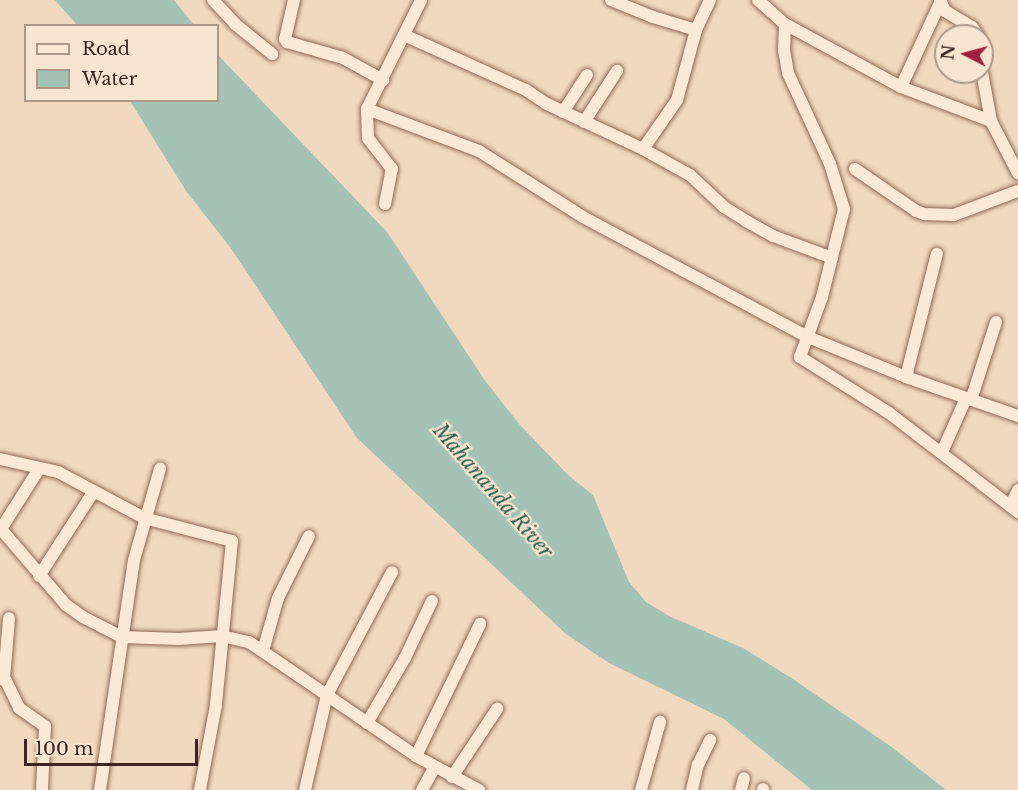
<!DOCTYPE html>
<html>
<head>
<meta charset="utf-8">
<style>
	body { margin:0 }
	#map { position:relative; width:1018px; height:790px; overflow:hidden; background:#f1d9c1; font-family:"Libre Baskerville",serif }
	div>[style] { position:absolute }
	.water>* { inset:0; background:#a4c3b4 }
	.roads { filter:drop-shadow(0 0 2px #8c6957) drop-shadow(0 0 2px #8c6957) }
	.minor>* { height:12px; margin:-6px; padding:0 6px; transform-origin:6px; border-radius:6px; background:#fbe8d5 }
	span { translate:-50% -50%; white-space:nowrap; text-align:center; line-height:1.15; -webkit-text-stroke:4.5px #f8e5d1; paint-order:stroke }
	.water-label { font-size:20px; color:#2b5c4f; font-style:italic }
	.legend { position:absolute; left:24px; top:24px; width:195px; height:78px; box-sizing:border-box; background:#f8e5d1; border:2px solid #ac9889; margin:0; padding:8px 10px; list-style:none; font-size:18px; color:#3b251d }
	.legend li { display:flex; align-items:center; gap:12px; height:30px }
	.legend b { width:30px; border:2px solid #ac9889 }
	.north { position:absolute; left:934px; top:24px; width:60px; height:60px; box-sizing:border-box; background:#f8e5d1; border:2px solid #ac9889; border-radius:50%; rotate:276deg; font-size:16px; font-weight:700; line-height:24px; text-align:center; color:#3b251d }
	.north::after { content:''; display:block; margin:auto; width:21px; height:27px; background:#a0233d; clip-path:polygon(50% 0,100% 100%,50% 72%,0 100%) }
	.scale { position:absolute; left:24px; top:739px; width:174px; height:27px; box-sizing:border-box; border:3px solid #3b251d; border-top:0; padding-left:8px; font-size:18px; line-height:21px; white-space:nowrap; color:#3b251d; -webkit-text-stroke:4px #f8e5d1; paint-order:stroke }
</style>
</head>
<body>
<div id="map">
	<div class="water">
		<i style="clip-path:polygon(55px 0,174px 0,194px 25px,77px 25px)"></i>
		<i style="clip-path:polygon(218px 55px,387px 232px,486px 382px,520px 425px,568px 475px,593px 495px,629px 582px,646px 602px,669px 616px,743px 648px,793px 679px,893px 748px,946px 790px,812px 790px,724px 719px,609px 663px,566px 634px,357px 438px,230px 247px,186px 191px,130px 101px,218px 100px)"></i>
	</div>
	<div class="roads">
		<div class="minor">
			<i style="left:213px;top:0;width:33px;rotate:47deg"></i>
			<i style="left:235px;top:24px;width:48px;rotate:39deg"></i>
			<i style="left:294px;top:0;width:40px;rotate:103deg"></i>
			<i style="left:285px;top:39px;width:4px;rotate:56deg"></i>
			<i style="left:287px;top:42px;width:58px;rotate:15.9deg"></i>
			<i style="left:343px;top:58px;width:46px;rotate:28.8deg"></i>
			<i style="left:611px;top:0;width:45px;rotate:22deg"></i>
			<i style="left:653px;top:17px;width:45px;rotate:16.8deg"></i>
			<i style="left:758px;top:0;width:36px;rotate:42deg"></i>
			<i style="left:785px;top:24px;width:132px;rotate:28.5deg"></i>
			<i style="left:901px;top:87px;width:96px;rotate:20.7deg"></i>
			<i style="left:991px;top:121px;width:59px;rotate:62.6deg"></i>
			<i style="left:940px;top:0;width:12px;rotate:66deg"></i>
			<i style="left:945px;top:11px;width:31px;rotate:31deg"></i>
			<i style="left:972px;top:27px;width:11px;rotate:56deg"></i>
			<i style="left:785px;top:24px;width:26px;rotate:92deg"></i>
			<i style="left:784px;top:50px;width:23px;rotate:80deg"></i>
			<i style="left:788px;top:73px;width:100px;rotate:65.2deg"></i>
			<i style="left:830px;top:164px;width:47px;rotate:72.7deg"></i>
			<i style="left:844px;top:209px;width:91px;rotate:104deg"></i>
			<i style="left:822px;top:297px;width:64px;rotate:110.1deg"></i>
			<i style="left:800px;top:357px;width:105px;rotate:32.2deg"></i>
			<i style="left:889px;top:413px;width:163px;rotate:37.5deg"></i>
			<i style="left:404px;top:35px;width:134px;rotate:24.3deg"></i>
			<i style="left:526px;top:90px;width:23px;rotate:34deg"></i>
			<i style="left:545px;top:103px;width:108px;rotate:25.1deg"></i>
			<i style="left:643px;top:149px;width:54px;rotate:29deg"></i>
			<i style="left:690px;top:175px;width:47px;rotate:43.3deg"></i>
			<i style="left:724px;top:207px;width:26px;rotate:32deg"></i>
			<i style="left:746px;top:221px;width:31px;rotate:29deg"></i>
			<i style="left:773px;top:236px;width:63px;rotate:20.4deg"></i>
			<i style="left:982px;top:72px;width:50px;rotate:79.6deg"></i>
			<i style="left:901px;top:87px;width:93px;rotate:-65.1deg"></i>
			<i style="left:367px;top:109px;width:120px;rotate:20.6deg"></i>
			<i style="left:479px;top:151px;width:123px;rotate:32.4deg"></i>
			<i style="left:583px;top:217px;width:255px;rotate:28.1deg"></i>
			<i style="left:808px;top:337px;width:106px;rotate:22.2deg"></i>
			<i style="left:906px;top:377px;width:119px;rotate:19.2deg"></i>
			<i style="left:563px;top:112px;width:44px;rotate:-57deg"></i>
			<i style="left:584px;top:122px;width:61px;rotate:-57.1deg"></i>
			<i style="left:643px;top:149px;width:60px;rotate:-55.2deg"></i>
			<i style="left:677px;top:100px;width:73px;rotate:-74.8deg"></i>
			<i style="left:696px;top:30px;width:33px;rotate:-65deg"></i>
			<i style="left:855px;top:169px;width:74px;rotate:34.5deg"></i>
			<i style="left:916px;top:211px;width:9px;rotate:21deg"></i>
			<i style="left:924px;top:214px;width:30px;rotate:2deg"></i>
			<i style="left:954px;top:215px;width:68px;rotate:-20.6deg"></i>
			<i style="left:385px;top:204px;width:36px;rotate:-79deg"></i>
			<i style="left:392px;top:169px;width:39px;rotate:-128deg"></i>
			<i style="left:368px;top:138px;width:29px;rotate:-92deg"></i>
			<i style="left:367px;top:109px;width:122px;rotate:-63.6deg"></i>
			<i style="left:906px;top:377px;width:127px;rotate:-75.9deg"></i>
			<i style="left:971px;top:400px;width:82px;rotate:-72.2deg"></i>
			<i style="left:942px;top:452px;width:59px;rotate:-66deg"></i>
			<i style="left:0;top:459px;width:59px;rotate:12.6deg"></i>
			<i style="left:58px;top:472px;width:98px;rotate:28.1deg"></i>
			<i style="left:144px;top:518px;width:91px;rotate:14.6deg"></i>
			<i style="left:232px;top:541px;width:165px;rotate:95.6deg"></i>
			<i style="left:216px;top:705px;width:86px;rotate:100.7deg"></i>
			<i style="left:1010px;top:506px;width:18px;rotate:-63deg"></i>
			<i style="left:0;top:528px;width:101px;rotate:49.4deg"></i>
			<i style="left:66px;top:605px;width:21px;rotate:35deg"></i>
			<i style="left:83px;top:617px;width:44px;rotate:27.1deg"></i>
			<i style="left:122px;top:637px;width:57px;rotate:2deg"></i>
			<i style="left:179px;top:639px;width:43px;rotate:-4deg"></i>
			<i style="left:222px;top:636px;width:28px;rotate:13deg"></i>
			<i style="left:249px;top:642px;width:202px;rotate:34.3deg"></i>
			<i style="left:416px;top:756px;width:72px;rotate:28.4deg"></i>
			<i style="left:1px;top:529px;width:71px;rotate:-57.7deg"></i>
			<i style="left:39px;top:576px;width:101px;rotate:-57.1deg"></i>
			<i style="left:263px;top:651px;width:55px;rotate:-74.2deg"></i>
			<i style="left:278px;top:598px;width:69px;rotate:-63.4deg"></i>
			<i style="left:0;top:678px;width:7px;rotate:27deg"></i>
			<i style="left:6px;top:681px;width:30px;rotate:64deg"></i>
			<i style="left:19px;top:708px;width:32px;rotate:35deg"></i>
			<i style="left:45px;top:726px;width:64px;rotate:92.7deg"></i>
			<i style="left:4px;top:679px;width:61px;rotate:-85.3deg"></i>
			<i style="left:367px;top:723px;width:75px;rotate:-59.7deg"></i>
			<i style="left:405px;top:658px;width:63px;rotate:-64.7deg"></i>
			<i style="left:416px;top:756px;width:147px;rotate:-64.1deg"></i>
			<i style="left:452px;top:777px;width:82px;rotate:-56.5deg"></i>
			<i style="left:100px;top:790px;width:232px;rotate:-81.6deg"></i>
			<i style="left:134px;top:560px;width:95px;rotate:-74.1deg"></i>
			<i style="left:305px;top:790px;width:98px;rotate:-77deg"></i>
			<i style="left:327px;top:695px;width:139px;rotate:-62.1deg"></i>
			<i style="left:422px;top:790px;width:26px;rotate:-61deg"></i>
			<i style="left:641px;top:790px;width:71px;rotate:-74.4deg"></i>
			<i style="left:692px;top:790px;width:26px;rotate:-77deg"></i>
			<i style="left:698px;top:765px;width:28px;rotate:-64deg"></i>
			<i style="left:741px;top:790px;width:12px;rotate:-76deg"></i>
			<i style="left:763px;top:790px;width:1px;rotate:-90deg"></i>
		</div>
	</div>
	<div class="water-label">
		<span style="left:493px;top:491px;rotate:49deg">Mahananda River</span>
	</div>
	<ul class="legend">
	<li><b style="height:8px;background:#fbe8d5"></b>Road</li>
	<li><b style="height:16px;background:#a4c3b4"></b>Water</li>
	</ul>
	<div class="north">N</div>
	<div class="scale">100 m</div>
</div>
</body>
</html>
